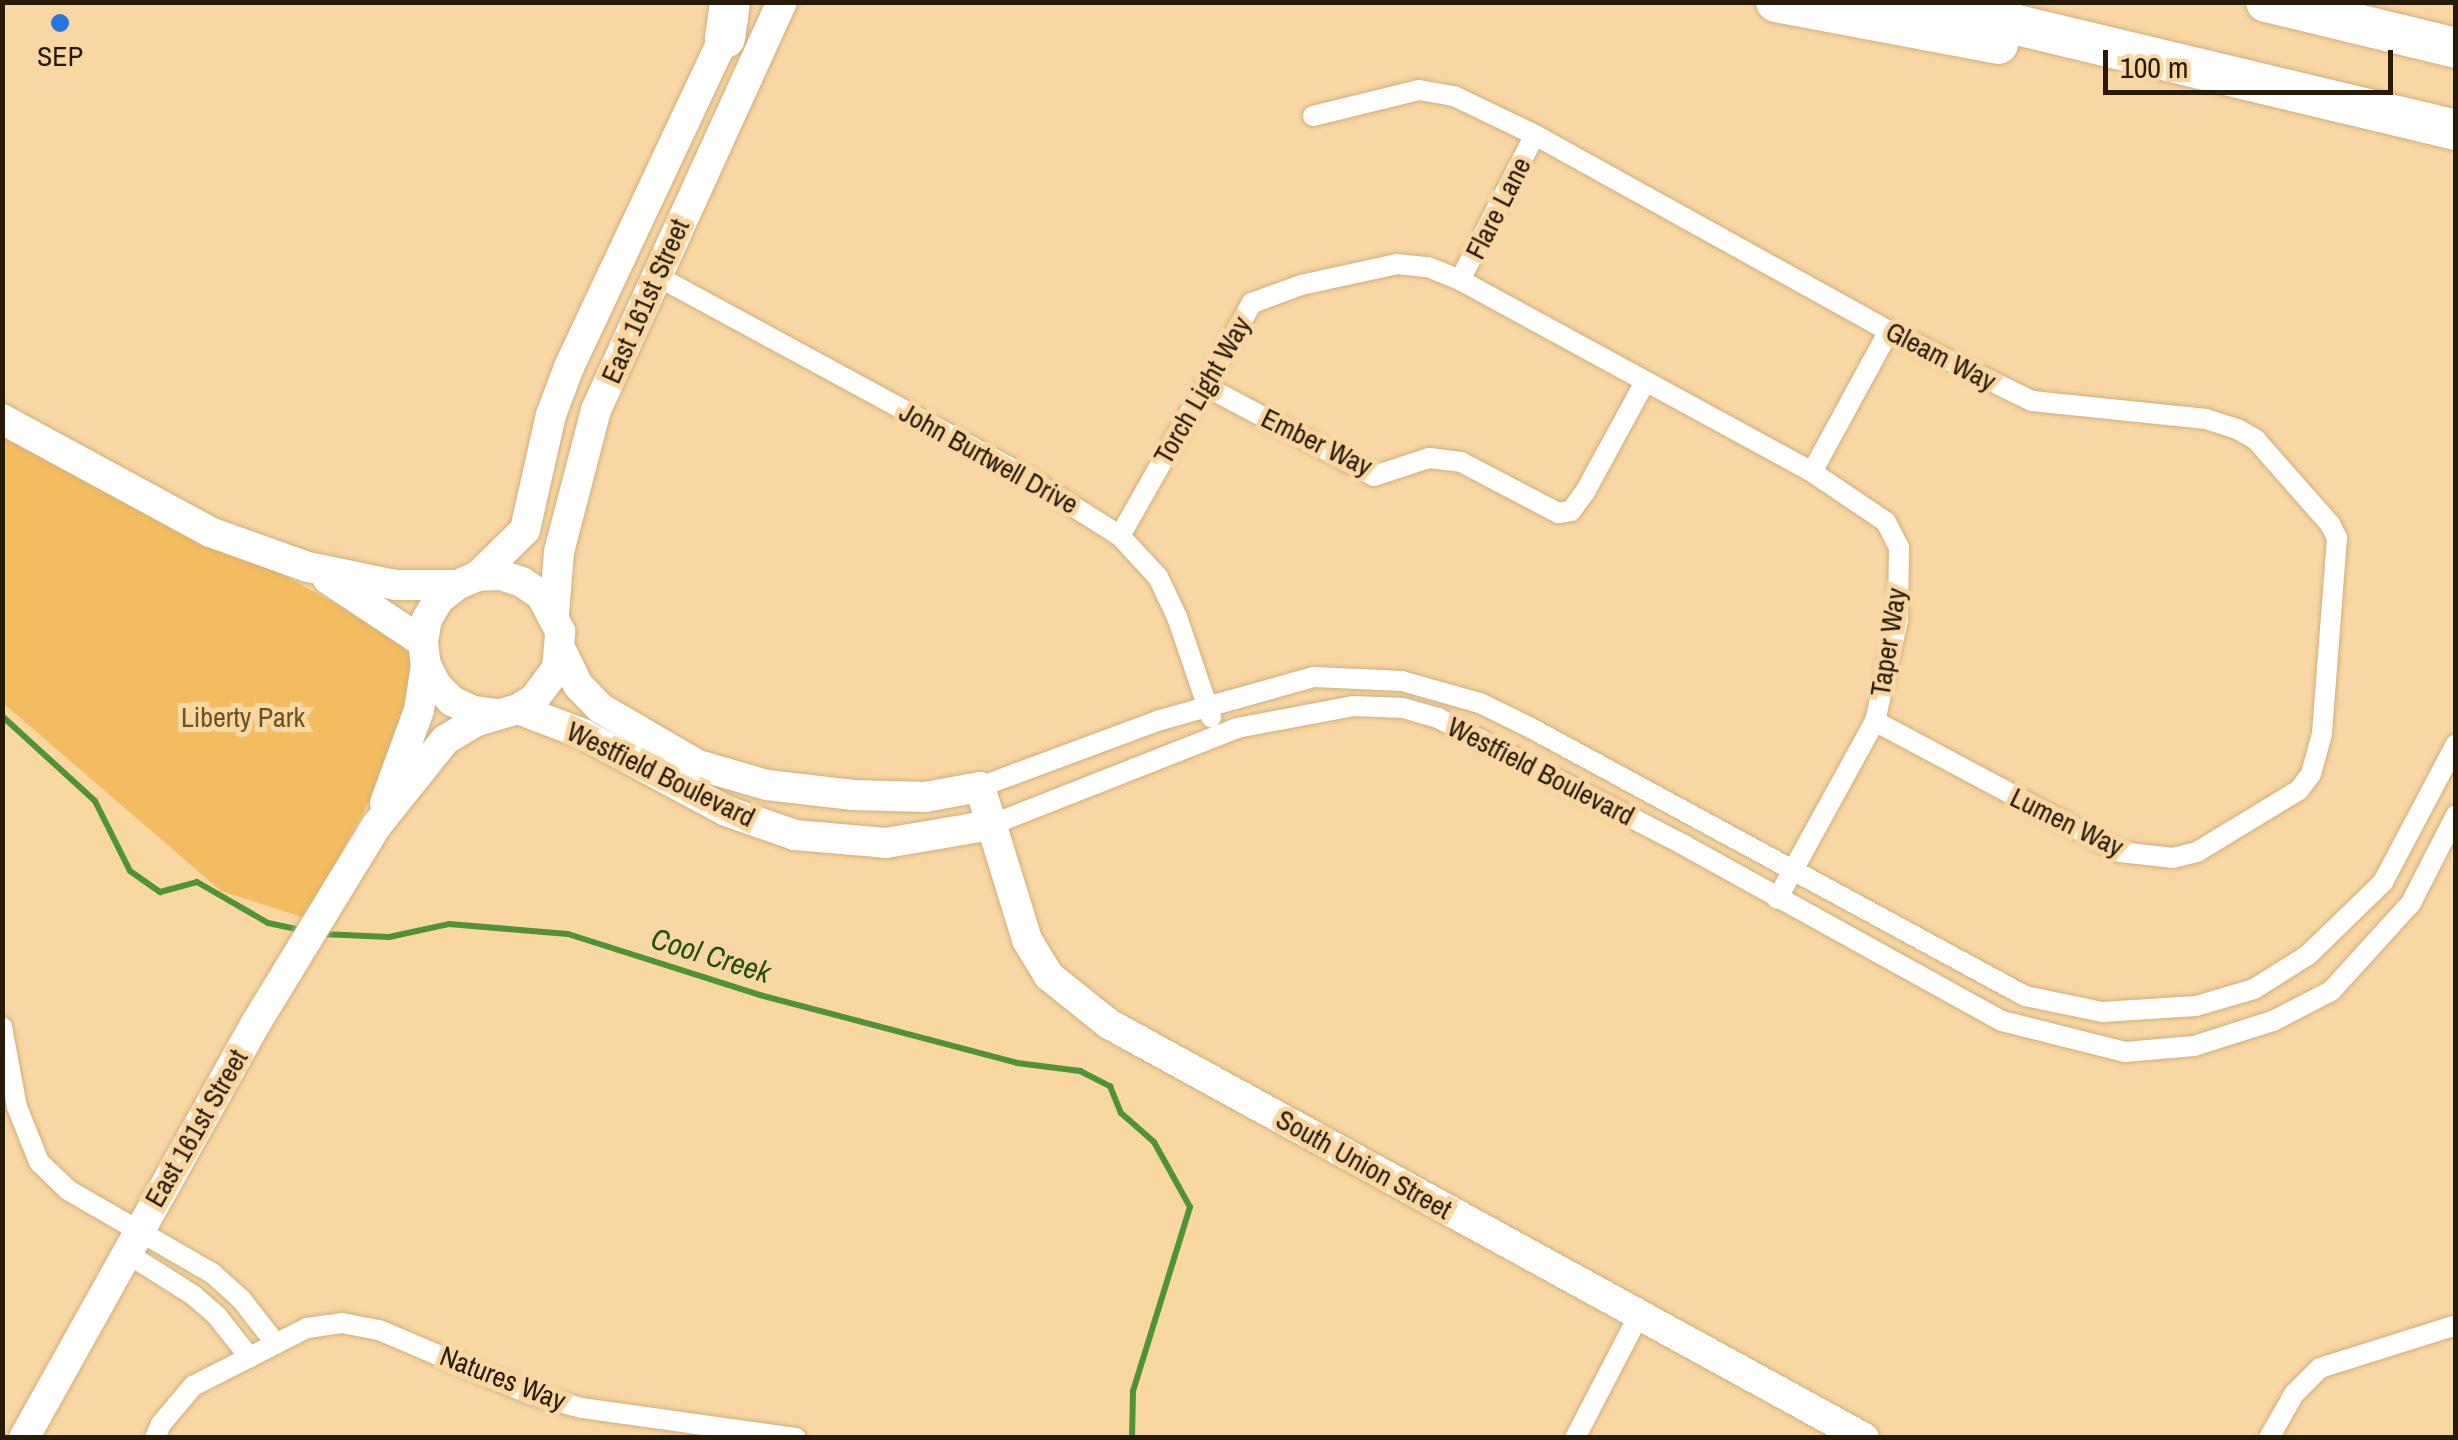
<!DOCTYPE html>
<html>
<head>
<meta charset="utf-8">
<style>
	body { margin:0 }
	#map { position:relative; width:2458px; height:1440px; overflow:hidden; background:#f9d7a3; font-family:"Archivo Narrow",sans-serif }
	div>[style] { position:absolute }
	.green>* { inset:0; background:#f3bc61 }
	.stream>* { height:6px; margin:-3px; padding:0 3px; transform-origin:3px; border-radius:3px; background:#4f9334 }
	.roads { filter:drop-shadow(0 0 2px #d0af7d) drop-shadow(0 0 2px #d0af7d) }
	.street>* { height:20px; margin:-10px; padding:0 10px; transform-origin:10px; border-radius:10px; background:#fff }
	.secondary>* { height:30px; margin:-15px; padding:0 15px; transform-origin:15px; border-radius:15px; background:#fff }
	.highway>* { height:40px; margin:-20px; padding:0 20px; transform-origin:20px; border-radius:20px; background:#fff }
	.dots>* { width:28px; height:28px; translate:-50% -50%; box-sizing:border-box; border:5px solid #f9d7a3; border-radius:50% }
	span { translate:-50% -50%; white-space:nowrap; text-align:center; line-height:1.15; -webkit-text-stroke:10px #f9d7a3; paint-order:stroke }
	.poi-label { font-size:28px; color:#271a06 }
	.street-label { font-size:28px; color:#271a06 }
	.park-label { font-size:28px; color:#6c5225 }
	.water-label { font-size:30px; color:#22500e; font-style:italic }
	.frame { position:absolute; inset:0; border:5px solid #271a06; pointer-events:none }
	.scale { position:absolute; left:2103px; top:50px; width:290px; height:45px; box-sizing:border-box; border:5px solid #271a06; border-top:0; padding-left:12px; font-size:30px; line-height:35px; white-space:nowrap; color:#271a06; -webkit-text-stroke:8px #f9d7a3; paint-order:stroke }
</style>
</head>
<body>
<div id="map">
	<div class="green">
		<i style="clip-path:polygon(3px 419px,408px 644px,418px 662px,386px 771px,305px 918px,221px 891px,3px 703px)"></i>
	</div>
	<div class="stream">
		<i style="left:2px;top:716px;width:126px;rotate:42.4deg"></i>
		<i style="left:95px;top:801px;width:78px;rotate:63.4deg"></i>
		<i style="left:130px;top:871px;width:37px;rotate:35deg"></i>
		<i style="left:160px;top:892px;width:38px;rotate:-15deg"></i>
		<i style="left:197px;top:882px;width:82px;rotate:30deg"></i>
		<i style="left:268px;top:923px;width:33px;rotate:12deg"></i>
		<i style="left:322px;top:934px;width:67px;rotate:2.6deg"></i>
		<i style="left:389px;top:937px;width:61px;rotate:-12.2deg"></i>
		<i style="left:449px;top:924px;width:119px;rotate:4.8deg"></i>
		<i style="left:568px;top:934px;width:201px;rotate:17.6deg"></i>
		<i style="left:760px;top:995px;width:266px;rotate:14.8deg"></i>
		<i style="left:1017px;top:1063px;width:64px;rotate:7.2deg"></i>
		<i style="left:1080px;top:1071px;width:34px;rotate:27deg"></i>
		<i style="left:1110px;top:1086px;width:29px;rotate:68deg"></i>
		<i style="left:1121px;top:1113px;width:44px;rotate:41.3deg"></i>
		<i style="left:1154px;top:1142px;width:74px;rotate:61deg"></i>
		<i style="left:1190px;top:1207px;width:193px;rotate:107.2deg"></i>
		<i style="left:1133px;top:1391px;width:47px;rotate:91.2deg"></i>
	</div>
	<div class="roads">
		<div class="street">
			<i style="left:1313px;top:116px;width:109px;rotate:-13.8deg"></i>
			<i style="left:1419px;top:90px;width:36px;rotate:10deg"></i>
			<i style="left:1454px;top:96px;width:90px;rotate:25.7deg"></i>
			<i style="left:1535px;top:135px;width:405px;rotate:29deg"></i>
			<i style="left:1889px;top:331px;width:159px;rotate:26.1deg"></i>
			<i style="left:2032px;top:401px;width:175px;rotate:5.9deg"></i>
			<i style="left:2206px;top:419px;width:35px;rotate:18deg"></i>
			<i style="left:2239px;top:430px;width:20px;rotate:30deg"></i>
			<i style="left:2256px;top:440px;width:112px;rotate:48.6deg"></i>
			<i style="left:2330px;top:524px;width:16px;rotate:63deg"></i>
			<i style="left:2337px;top:538px;width:197px;rotate:94.4deg"></i>
			<i style="left:2322px;top:734px;width:41px;rotate:105.4deg"></i>
			<i style="left:2311px;top:774px;width:20px;rotate:127deg"></i>
			<i style="left:2299px;top:790px;width:119px;rotate:148.7deg"></i>
			<i style="left:2197px;top:852px;width:25px;rotate:166deg"></i>
			<i style="left:2173px;top:858px;width:53px;rotate:-173.5deg"></i>
			<i style="left:2120px;top:852px;width:278px;rotate:-151.9deg"></i>
			<i style="left:657px;top:276px;width:415px;rotate:28.5deg"></i>
			<i style="left:1022px;top:474px;width:116px;rotate:32.3deg"></i>
			<i style="left:1120px;top:536px;width:56px;rotate:47.2deg"></i>
			<i style="left:1158px;top:577px;width:44px;rotate:64.6deg"></i>
			<i style="left:1177px;top:617px;width:106px;rotate:71.2deg"></i>
			<i style="left:1460px;top:280px;width:163px;rotate:-62.7deg"></i>
			<i style="left:1205px;top:386px;width:191px;rotate:28deg"></i>
			<i style="left:1374px;top:476px;width:58px;rotate:-18.1deg"></i>
			<i style="left:1429px;top:458px;width:32px;rotate:7deg"></i>
			<i style="left:1461px;top:462px;width:110px;rotate:27.7deg"></i>
			<i style="left:1558px;top:513px;width:13px;rotate:-9deg"></i>
			<i style="left:1571px;top:511px;width:24px;rotate:-54deg"></i>
			<i style="left:1585px;top:492px;width:125px;rotate:-61.4deg"></i>
			<i style="left:1812px;top:472px;width:161px;rotate:-61.4deg"></i>
			<i style="left:1120px;top:536px;width:268px;rotate:-60.5deg"></i>
			<i style="left:1252px;top:303px;width:52px;rotate:-20.2deg"></i>
			<i style="left:1301px;top:285px;width:98px;rotate:-12.3deg"></i>
			<i style="left:1397px;top:264px;width:31px;rotate:6deg"></i>
			<i style="left:1428px;top:267px;width:35px;rotate:22deg"></i>
			<i style="left:1460px;top:280px;width:401px;rotate:28.6deg"></i>
			<i style="left:1812px;top:472px;width:89px;rotate:34deg"></i>
			<i style="left:1886px;top:522px;width:28px;rotate:63deg"></i>
			<i style="left:1899px;top:547px;width:73px;rotate:90.8deg"></i>
			<i style="left:1898px;top:620px;width:104px;rotate:102.8deg"></i>
			<i style="left:1875px;top:721px;width:203px;rotate:118.8deg"></i>
			<i style="left:980px;top:787px;width:189px;rotate:-20.4deg"></i>
			<i style="left:1157px;top:721px;width:163px;rotate:-15.7deg"></i>
			<i style="left:1314px;top:677px;width:88px;rotate:2.6deg"></i>
			<i style="left:1402px;top:681px;width:81px;rotate:15.8deg"></i>
			<i style="left:1480px;top:703px;width:55px;rotate:26.1deg"></i>
			<i style="left:1529px;top:727px;width:564px;rotate:28.47deg"></i>
			<i style="left:2025px;top:996px;width:79px;rotate:11.7deg"></i>
			<i style="left:2102px;top:1012px;width:94px;rotate:-3.7deg"></i>
			<i style="left:2196px;top:1006px;width:60px;rotate:-16.3deg"></i>
			<i style="left:2254px;top:989px;width:64px;rotate:-32.2deg"></i>
			<i style="left:2308px;top:955px;width:105px;rotate:-44.2deg"></i>
			<i style="left:2383px;top:882px;width:156px;rotate:-62.1deg"></i>
			<i style="left:991px;top:825px;width:264px;rotate:-21.5deg"></i>
			<i style="left:1237px;top:728px;width:118px;rotate:-10.7deg"></i>
			<i style="left:1353px;top:706px;width:50px;rotate:2.3deg"></i>
			<i style="left:1403px;top:708px;width:36px;rotate:16deg"></i>
			<i style="left:1438px;top:718px;width:277px;rotate:27.3deg"></i>
			<i style="left:1684px;top:845px;width:363px;rotate:29deg"></i>
			<i style="left:2002px;top:1021px;width:127px;rotate:14.1deg"></i>
			<i style="left:2125px;top:1052px;width:69px;rotate:-5deg"></i>
			<i style="left:2194px;top:1046px;width:83px;rotate:-17.6deg"></i>
			<i style="left:2273px;top:1021px;width:65px;rotate:-27.3deg"></i>
			<i style="left:2331px;top:991px;width:119px;rotate:-47.7deg"></i>
			<i style="left:2411px;top:903px;width:99px;rotate:-62.9deg"></i>
			<i style="left:2px;top:1027px;width:81px;rotate:79.4deg"></i>
			<i style="left:17px;top:1107px;width:59px;rotate:68.2deg"></i>
			<i style="left:39px;top:1162px;width:40px;rotate:44deg"></i>
			<i style="left:68px;top:1190px;width:166px;rotate:30deg"></i>
			<i style="left:212px;top:1273px;width:39px;rotate:42deg"></i>
			<i style="left:241px;top:1299px;width:57px;rotate:52.1deg"></i>
			<i style="left:125px;top:1252px;width:80px;rotate:32.3deg"></i>
			<i style="left:193px;top:1295px;width:32px;rotate:41deg"></i>
			<i style="left:217px;top:1316px;width:53px;rotate:51.8deg"></i>
			<i style="left:155px;top:1438px;width:15px;rotate:-67deg"></i>
			<i style="left:161px;top:1424px;width:50px;rotate:-49.9deg"></i>
			<i style="left:193px;top:1386px;width:128px;rotate:-27deg"></i>
			<i style="left:307px;top:1328px;width:35px;rotate:-8deg"></i>
			<i style="left:342px;top:1323px;width:38px;rotate:11deg"></i>
			<i style="left:379px;top:1330px;width:164px;rotate:23deg"></i>
			<i style="left:530px;top:1394px;width:54px;rotate:15.1deg"></i>
			<i style="left:582px;top:1408px;width:216px;rotate:8deg"></i>
			<i style="left:1575px;top:1438px;width:139px;rotate:-62.5deg"></i>
			<i style="left:2269px;top:1438px;width:51px;rotate:-60.4deg"></i>
			<i style="left:2294px;top:1394px;width:37px;rotate:-45deg"></i>
			<i style="left:2320px;top:1368px;width:143px;rotate:-17.5deg"></i>
		</div>
		<div class="secondary">
			<i style="left:2px;top:419px;width:237px;rotate:28.5deg"></i>
			<i style="left:210px;top:532px;width:104px;rotate:19.7deg"></i>
			<i style="left:308px;top:567px;width:90px;rotate:11.6deg"></i>
			<i style="left:396px;top:585px;width:61px"></i>
			<i style="left:478px;top:576px;width:66px;rotate:-44.4deg"></i>
			<i style="left:525px;top:530px;width:118px;rotate:-77.3deg"></i>
			<i style="left:551px;top:415px;width:51px;rotate:-69.4deg"></i>
			<i style="left:569px;top:367px;width:385px;rotate:-64.8deg"></i>
			<i style="left:328px;top:579px;width:114px;rotate:33.6deg"></i>
			<i style="left:554px;top:613px;width:61px;rotate:-85.3deg"></i>
			<i style="left:559px;top:552px;width:147px;rotate:-75.4deg"></i>
			<i style="left:596px;top:410px;width:448px;rotate:-65.5deg"></i>
			<i style="left:561px;top:650px;width:39px;rotate:64deg"></i>
			<i style="left:578px;top:685px;width:32px;rotate:46deg"></i>
			<i style="left:600px;top:708px;width:113px;rotate:30.2deg"></i>
			<i style="left:698px;top:765px;width:72px;rotate:16.2deg"></i>
			<i style="left:767px;top:785px;width:87px;rotate:6.6deg"></i>
			<i style="left:853px;top:795px;width:72px;rotate:1.6deg"></i>
			<i style="left:925px;top:797px;width:56px;rotate:-10.3deg"></i>
			<i style="left:980px;top:787px;width:160px;rotate:72.9deg"></i>
			<i style="left:1027px;top:940px;width:42px;rotate:58.6deg"></i>
			<i style="left:1049px;top:976px;width:77px;rotate:38.7deg"></i>
			<i style="left:1109px;top:1024px;width:861px;rotate:28.74deg"></i>
			<i style="left:518px;top:709px;width:70px;rotate:21deg"></i>
			<i style="left:583px;top:734px;width:162px;rotate:28.3deg"></i>
			<i style="left:726px;top:811px;width:73px;rotate:19.2deg"></i>
			<i style="left:795px;top:835px;width:91px;rotate:5deg"></i>
			<i style="left:886px;top:843px;width:107px;rotate:-9.7deg"></i>
			<i style="left:385px;top:803px;width:99px;rotate:-69.9deg"></i>
			<i style="left:419px;top:710px;width:46px;rotate:-81.2deg"></i>
			<i style="left:24px;top:1438px;width:475px;rotate:-60.8deg"></i>
			<i style="left:256px;top:1023px;width:232px;rotate:-58.6deg"></i>
			<i style="left:377px;top:825px;width:109px;rotate:-51.3deg"></i>
			<i style="left:445px;top:740px;width:37px;rotate:-31deg"></i>
			<i style="left:477px;top:721px;width:43px;rotate:-16.3deg"></i>
			<i style="left:518px;top:709px;width:19px;rotate:-32deg"></i>
			<i style="left:534px;top:699px;width:38px;rotate:-53deg"></i>
			<i style="left:557px;top:669px;width:38px;rotate:-85deg"></i>
			<i style="left:560px;top:631px;width:41px;rotate:-117.8deg"></i>
			<i style="left:541px;top:595px;width:23px;rotate:-146deg"></i>
			<i style="left:522px;top:582px;width:22px;rotate:-162deg"></i>
			<i style="left:501px;top:575px;width:23px;rotate:178deg"></i>
			<i style="left:478px;top:576px;width:23px;rotate:157deg"></i>
			<i style="left:457px;top:585px;width:23px;rotate:142deg"></i>
			<i style="left:439px;top:599px;width:23px;rotate:121deg"></i>
			<i style="left:427px;top:619px;width:23px;rotate:100deg"></i>
			<i style="left:423px;top:642px;width:23px;rotate:83deg"></i>
			<i style="left:426px;top:665px;width:22px;rotate:63deg"></i>
			<i style="left:436px;top:685px;width:23px;rotate:45deg"></i>
			<i style="left:452px;top:701px;width:23px;rotate:25deg"></i>
			<i style="left:473px;top:711px;width:23px;rotate:7deg"></i>
		</div>
		<div class="highway">
			<i style="left:1776px;top:2px;width:226px;rotate:10.7deg"></i>
			<i style="left:1921px;top:2px;width:550px;rotate:13.46deg"></i>
			<i style="left:2266px;top:2px;width:195px;rotate:13.6deg"></i>
			<i style="left:725px;top:38px;width:36px;rotate:-82deg"></i>
		</div>
	</div>
	<div class="dots">
		<i style="left:60px;top:23px;background:#2975e1"></i>
	</div>
	<div class="poi-label">
		<span style="left:60px;top:56px">SEP</span>
	</div>
	<div class="street-label">
		<span style="left:1498px;top:208px;rotate:-63deg">Flare Lane</span>
		<span style="left:645px;top:301px;rotate:-66deg">East 161st Street</span>
		<span style="left:1941px;top:356px;rotate:27deg">Gleam Way</span>
		<span style="left:1202px;top:390px;rotate:-60deg">Torch Light Way</span>
		<span style="left:1317px;top:442px;rotate:26deg">Ember Way</span>
		<span style="left:989px;top:458px;rotate:29deg">John Burtwell Drive</span>
		<span style="left:1888px;top:642px;rotate:-81deg">Taper Way</span>
		<span style="left:1541px;top:771px;rotate:27deg">Westfield Boulevard</span>
		<span style="left:661px;top:774px;rotate:26deg">Westfield Boulevard</span>
		<span style="left:2067px;top:822px;rotate:26deg">Lumen Way</span>
		<span style="left:196px;top:1128px;rotate:-60deg">East 161st Street</span>
		<span style="left:1364px;top:1164px;rotate:29deg">South Union Street</span>
		<span style="left:503px;top:1378px;rotate:21deg">Natures Way</span>
	</div>
	<div class="park-label">
		<span style="left:243px;top:717px">Liberty Park</span>
	</div>
	<div class="water-label">
		<span style="left:711px;top:955px;rotate:17deg">Cool Creek</span>
	</div>
	<div class="frame"></div>
	<div class="scale">100 m</div>
</div>
</body>
</html>
